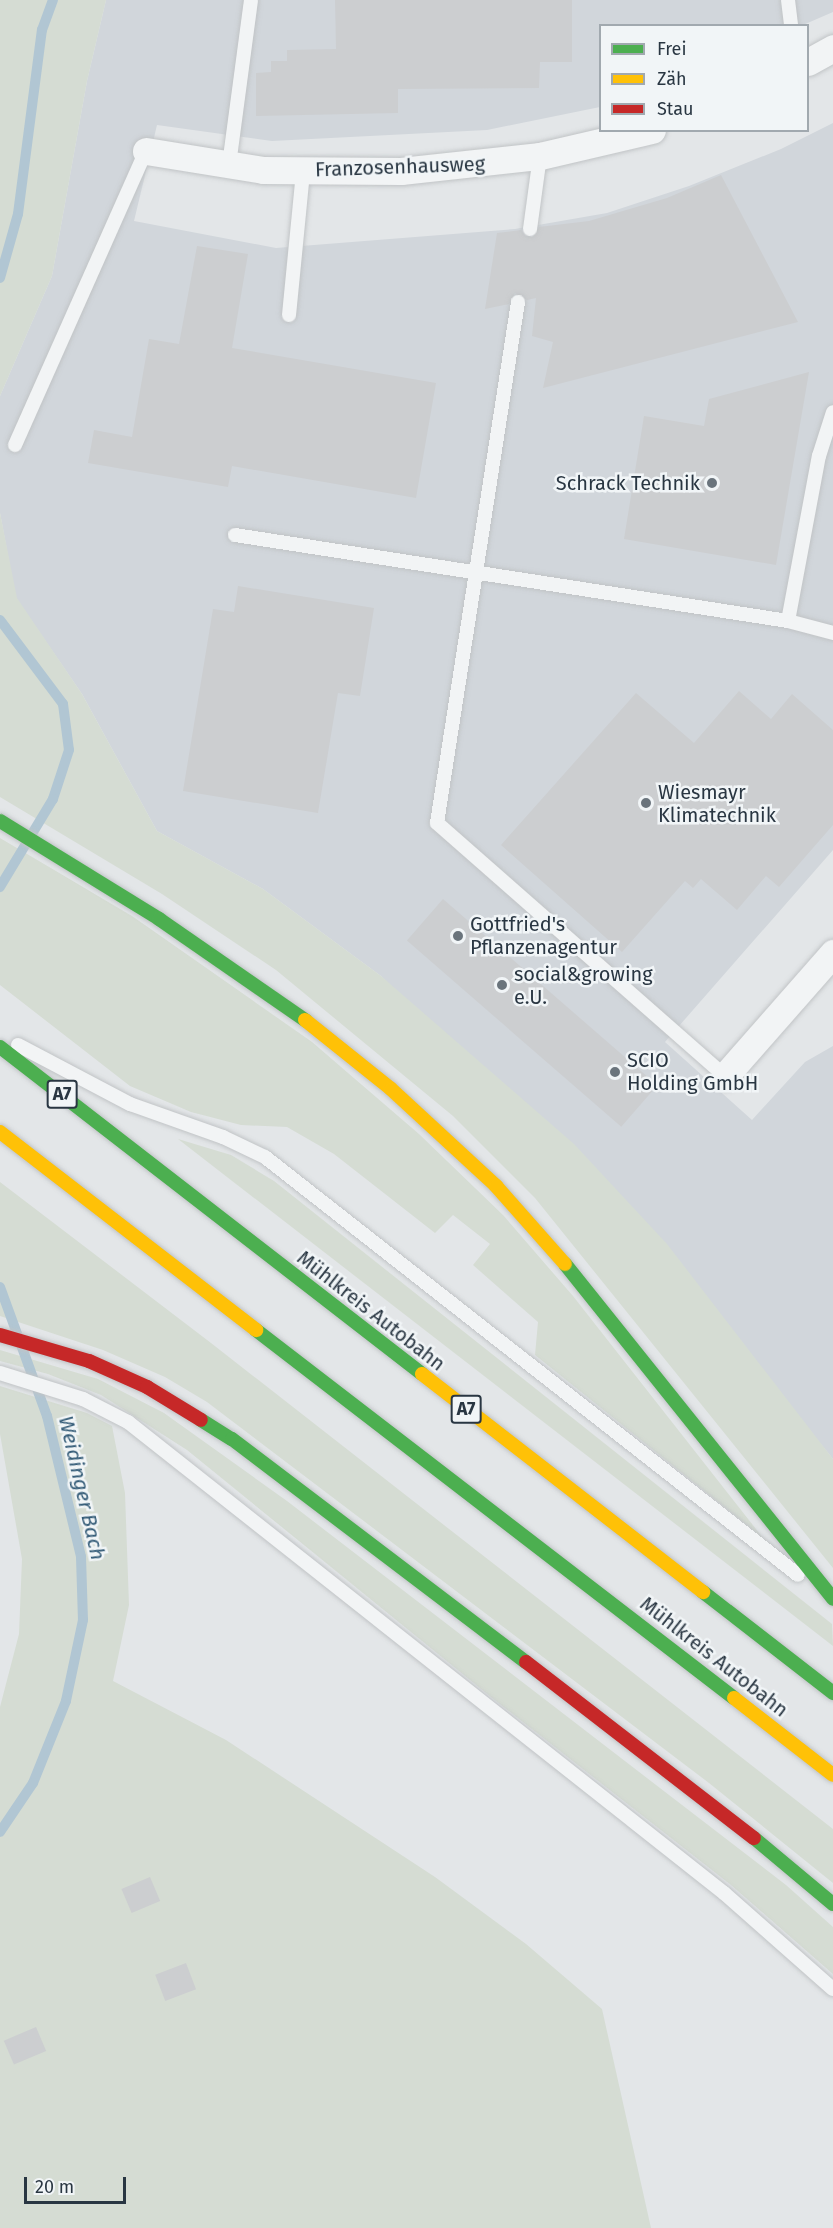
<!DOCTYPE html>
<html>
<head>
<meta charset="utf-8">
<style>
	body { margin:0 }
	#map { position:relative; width:833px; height:2228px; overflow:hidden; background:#e3e6e8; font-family:"Fira Sans",sans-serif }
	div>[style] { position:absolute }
	.built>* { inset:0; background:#d1d6db }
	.green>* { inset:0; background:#d5dcd3 }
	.stream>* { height:10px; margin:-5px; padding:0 5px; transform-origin:5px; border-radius:5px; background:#b1c6d3 }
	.building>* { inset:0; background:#ccced0; transform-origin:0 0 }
	.roads { filter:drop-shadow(0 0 2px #c1c4c6) drop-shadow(0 0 2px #c1c4c6) }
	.lane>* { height:14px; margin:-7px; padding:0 7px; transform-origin:7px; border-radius:7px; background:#f2f4f5 }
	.street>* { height:27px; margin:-13.5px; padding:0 13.5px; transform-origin:13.5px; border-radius:13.5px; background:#f2f4f5 }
	.fast>* { height:14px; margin:-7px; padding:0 7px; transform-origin:7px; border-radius:7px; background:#4caf50 }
	.slow>* { height:14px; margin:-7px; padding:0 7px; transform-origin:7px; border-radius:7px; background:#ffc107 }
	.jam>* { height:14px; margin:-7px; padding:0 7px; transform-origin:7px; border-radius:7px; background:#c62828 }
	.dots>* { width:16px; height:16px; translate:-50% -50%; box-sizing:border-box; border:3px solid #f1f5f7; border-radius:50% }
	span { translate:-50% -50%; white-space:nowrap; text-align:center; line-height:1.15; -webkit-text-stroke:5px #f1f5f7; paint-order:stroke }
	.shield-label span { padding:2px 4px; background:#f1f5f7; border:2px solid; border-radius:4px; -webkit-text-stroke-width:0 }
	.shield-label { font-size:18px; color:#293642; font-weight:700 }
	.street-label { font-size:20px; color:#293642 }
	.poi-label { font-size:20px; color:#293642 }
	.right { translate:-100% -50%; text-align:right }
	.left { translate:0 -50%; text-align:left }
	.water-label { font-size:21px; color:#335b77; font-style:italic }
	.legend { position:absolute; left:599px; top:24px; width:210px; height:108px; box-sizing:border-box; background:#f1f5f7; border:2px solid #a1a9af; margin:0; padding:8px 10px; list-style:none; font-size:18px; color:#293642 }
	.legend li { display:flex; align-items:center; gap:12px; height:30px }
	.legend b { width:30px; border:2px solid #a1a9af }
	.scale { position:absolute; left:24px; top:2177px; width:102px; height:27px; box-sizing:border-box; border:3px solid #293642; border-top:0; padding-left:8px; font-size:18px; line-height:21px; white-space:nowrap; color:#293642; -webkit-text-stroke:4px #f1f5f7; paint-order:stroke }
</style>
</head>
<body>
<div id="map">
	<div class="built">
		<i style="clip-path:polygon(106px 0,833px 0,833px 12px,803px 25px,600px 26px,600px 107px,487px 130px,272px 141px,157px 125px,134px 221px,276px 248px,515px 229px,607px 213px,689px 186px,781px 149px,833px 123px,833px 850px,665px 1042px,752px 1120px,805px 1062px,833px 1046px,833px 1459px,777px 1390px,381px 976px,263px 889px,157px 831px,82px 694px,16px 598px,0 513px,0 396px,52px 276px,87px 81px)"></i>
	</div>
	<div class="green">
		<i style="clip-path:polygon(0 0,106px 0,87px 81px,52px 276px,0 396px)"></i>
		<i style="clip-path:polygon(0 513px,17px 598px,82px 694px,157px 831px,263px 889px,381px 976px,574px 1144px,667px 1244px,833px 1459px,833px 1568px,535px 1198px,453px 1116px,276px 970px,162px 894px,0 797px)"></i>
		<i style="clip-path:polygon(0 838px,132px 916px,312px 1042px,419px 1134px,503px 1215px,573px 1296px,763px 1538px,535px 1355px,538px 1322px,473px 1265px,490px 1244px,453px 1215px,435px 1233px,334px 1154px,287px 1127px,241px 1125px,191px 1112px,130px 1086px,0 985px)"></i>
		<i style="clip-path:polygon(178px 1139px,231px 1155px,274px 1181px,832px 1624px,833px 1646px)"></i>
		<i style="clip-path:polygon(0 1182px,211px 1343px,833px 1829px,833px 1883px,709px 1783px,207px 1402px,165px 1377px,103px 1350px,0 1316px)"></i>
		<i style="clip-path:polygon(0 1350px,98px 1379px,164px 1413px,287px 1501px,786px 1885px,833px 1927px,833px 1974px,731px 1885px,491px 1697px,187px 1450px,101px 1395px,48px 1374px,0 1361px)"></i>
		<i style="clip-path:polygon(0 1386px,87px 1413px,112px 1426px,125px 1493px,129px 1605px,113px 1681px,226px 1740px,435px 1877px,526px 1944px,602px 2009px,651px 2228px,0 2228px,0 1707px,19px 1634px,22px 1559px,0 1434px)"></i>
	</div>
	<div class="stream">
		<i style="left:0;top:278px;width:66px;rotate:-74.3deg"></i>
		<i style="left:18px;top:214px;width:186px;rotate:-82.6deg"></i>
		<i style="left:42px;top:30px;width:32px;rotate:-70deg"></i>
		<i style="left:0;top:620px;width:105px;rotate:53.1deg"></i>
		<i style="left:63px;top:704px;width:46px;rotate:82.6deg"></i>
		<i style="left:69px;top:750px;width:52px;rotate:108.1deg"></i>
		<i style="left:53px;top:799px;width:103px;rotate:121.1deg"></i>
		<i style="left:0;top:1287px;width:137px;rotate:70deg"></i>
		<i style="left:47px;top:1416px;width:145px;rotate:76.4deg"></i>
		<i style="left:81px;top:1557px;width:63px;rotate:88.2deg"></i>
		<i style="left:83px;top:1620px;width:83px;rotate:101.9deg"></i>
		<i style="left:66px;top:1701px;width:88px;rotate:111.9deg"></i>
		<i style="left:33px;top:1783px;width:59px;rotate:124deg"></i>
	</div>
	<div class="building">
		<i style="clip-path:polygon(335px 0,572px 0,572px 62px,540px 62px,539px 88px,398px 89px,398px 113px,256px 116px,256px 73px,271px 72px,271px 61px,287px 61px,287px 50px,336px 49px)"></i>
		<i style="clip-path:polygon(721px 175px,798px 322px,543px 388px,553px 342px,532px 336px,536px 298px,527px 300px,515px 293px,509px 304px,485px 309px,497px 233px,521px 230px,525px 236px,533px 237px,539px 227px,589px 221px,667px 198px)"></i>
		<i style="clip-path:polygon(197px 246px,248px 254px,232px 348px,436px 383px,416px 498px,232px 466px,228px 487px,88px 463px,94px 430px,132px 437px,149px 339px,179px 344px)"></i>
		<i style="clip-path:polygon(809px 372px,776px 565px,624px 539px,644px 416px,704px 426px,709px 399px)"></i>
		<i style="clip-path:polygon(238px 586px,374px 608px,360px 696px,338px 693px,318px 813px,183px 791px,213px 609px,234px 612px)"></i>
		<i style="clip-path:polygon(739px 691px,771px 719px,792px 694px,833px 730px,833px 825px,779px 887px,766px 876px,737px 910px,701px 879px,693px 888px,685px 881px,622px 952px,501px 845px,636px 693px,694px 743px)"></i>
		<i style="left:443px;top:899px;width:284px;height:55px;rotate:41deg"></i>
		<i style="left:150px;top:1877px;width:26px;height:31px;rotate:67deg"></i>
		<i style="left:186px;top:1963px;width:28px;height:33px;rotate:69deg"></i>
		<i style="left:36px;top:2027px;width:26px;height:35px;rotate:67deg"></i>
	</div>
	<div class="roads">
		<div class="lane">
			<i style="left:788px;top:0;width:26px;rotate:83deg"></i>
			<i style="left:229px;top:165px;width:166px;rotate:-82.4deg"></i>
			<i style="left:530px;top:229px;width:74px;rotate:-82.2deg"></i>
			<i style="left:518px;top:302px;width:527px;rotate:98.84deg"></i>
			<i style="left:437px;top:823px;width:383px;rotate:41.3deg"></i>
			<i style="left:289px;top:315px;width:145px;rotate:-84.4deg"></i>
			<i style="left:15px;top:445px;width:322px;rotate:-66deg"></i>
			<i style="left:235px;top:535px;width:560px;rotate:8.84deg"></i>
			<i style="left:788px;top:621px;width:47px;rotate:14.9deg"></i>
			<i style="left:788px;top:621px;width:168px;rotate:-79.4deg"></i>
			<i style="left:819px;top:456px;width:46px;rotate:-72.3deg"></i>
			<i style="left:18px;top:1045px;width:127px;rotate:27.8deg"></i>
			<i style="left:130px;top:1104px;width:99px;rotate:19.5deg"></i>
			<i style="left:223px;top:1137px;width:47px;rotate:25.5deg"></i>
			<i style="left:265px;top:1157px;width:677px;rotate:38.1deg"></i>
			<i style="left:0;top:1373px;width:87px;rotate:17.4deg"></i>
			<i style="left:83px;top:1399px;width:51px;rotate:27.1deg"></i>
			<i style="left:128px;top:1422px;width:760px;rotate:38.32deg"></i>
			<i style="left:724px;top:1893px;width:145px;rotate:41.4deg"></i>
		</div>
		<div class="street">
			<i style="left:808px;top:62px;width:29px;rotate:-29deg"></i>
			<i style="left:146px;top:151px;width:119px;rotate:9.2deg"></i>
			<i style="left:263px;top:170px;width:138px;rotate:0.4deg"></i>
			<i style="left:401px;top:171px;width:140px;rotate:-6.2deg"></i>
			<i style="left:540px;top:156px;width:115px;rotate:-13.1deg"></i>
			<i style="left:725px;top:1076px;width:164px;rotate:-48.7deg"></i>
		</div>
		<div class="fast">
			<i style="left:0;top:821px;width:187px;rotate:31.6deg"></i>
			<i style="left:159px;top:919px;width:178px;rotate:34.7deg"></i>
			<i style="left:0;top:1047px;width:534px;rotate:37.77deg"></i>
			<i style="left:565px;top:1264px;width:429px;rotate:51.3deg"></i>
			<i style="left:256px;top:1330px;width:603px;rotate:37.59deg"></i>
			<i style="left:201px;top:1420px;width:36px;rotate:32deg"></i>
			<i style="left:232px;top:1439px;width:369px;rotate:37.2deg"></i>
			<i style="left:703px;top:1592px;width:165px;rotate:37.8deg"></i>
			<i style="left:754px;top:1838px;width:103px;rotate:39.9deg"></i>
		</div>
		<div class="slow">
			<i style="left:305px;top:1020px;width:110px;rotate:38.7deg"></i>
			<i style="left:391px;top:1089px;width:143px;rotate:42.7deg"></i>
			<i style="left:496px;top:1186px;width:104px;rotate:48.5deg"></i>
			<i style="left:0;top:1132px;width:324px;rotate:37.7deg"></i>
			<i style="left:422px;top:1374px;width:356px;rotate:37.8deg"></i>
			<i style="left:734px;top:1698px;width:125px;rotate:37.9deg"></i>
		</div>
		<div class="jam">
			<i style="left:0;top:1335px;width:93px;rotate:16.3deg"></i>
			<i style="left:89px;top:1361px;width:64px;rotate:24.1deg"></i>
			<i style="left:147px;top:1387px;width:63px;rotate:31.4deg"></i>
			<i style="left:526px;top:1662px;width:288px;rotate:37.7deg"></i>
		</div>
	</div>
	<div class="dots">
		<i style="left:712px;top:483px;background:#6a747c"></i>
		<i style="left:646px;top:803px;background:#6a747c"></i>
		<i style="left:458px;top:936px;background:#6a747c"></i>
		<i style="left:502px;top:985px;background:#6a747c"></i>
		<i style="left:615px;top:1072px;background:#6a747c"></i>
	</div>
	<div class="shield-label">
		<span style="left:62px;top:1094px">A7</span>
		<span style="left:466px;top:1409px">A7</span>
	</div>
	<div class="street-label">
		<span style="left:400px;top:167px;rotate:-2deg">Franzosenhausweg</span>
		<span style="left:371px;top:1311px;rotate:38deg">Mühlkreis Autobahn</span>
		<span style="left:714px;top:1657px;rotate:38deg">Mühlkreis Autobahn</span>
	</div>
	<div class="poi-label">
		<span class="right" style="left:700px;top:483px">Schrack Technik</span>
		<span class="left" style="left:658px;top:804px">Wiesmayr<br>Klimatechnik</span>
		<span class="left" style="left:470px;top:936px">Gottfried's<br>Pflanzenagentur</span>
		<span class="left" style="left:514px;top:986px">social&amp;growing<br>e.U.</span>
		<span class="left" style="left:627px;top:1072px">SCIO<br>Holding GmbH</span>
	</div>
	<div class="water-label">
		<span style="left:82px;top:1488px;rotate:77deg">Weidinger Bach</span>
	</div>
	<ul class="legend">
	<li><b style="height:8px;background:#4caf50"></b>Frei</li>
	<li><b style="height:8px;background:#ffc107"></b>Zäh</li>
	<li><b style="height:8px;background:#c62828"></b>Stau</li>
	</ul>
	<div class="scale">20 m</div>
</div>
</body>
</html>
